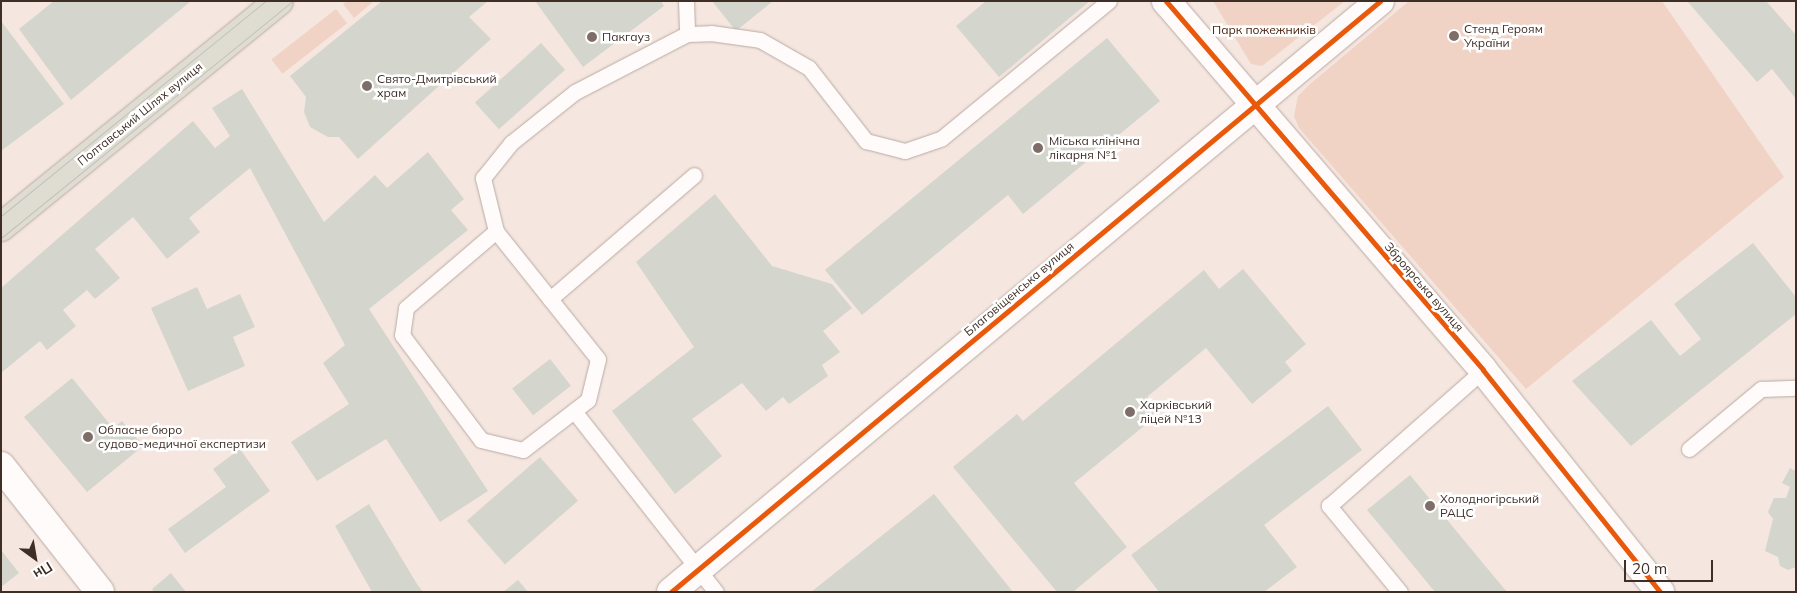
<!DOCTYPE html>
<html>
<head>
<meta charset="utf-8">
<style>
	body { margin:0 }
	#map { position:relative; width:1797px; height:593px; overflow:hidden; background:#f5e6df; font-family:Mulish,sans-serif }
	div>[style] { position:absolute }
	.green>* { inset:0; background:#f1d3c6; transform-origin:0 0 }
	.building>* { inset:0; background:#d4d6ce; transform-origin:0 0 }
	.roads { filter:drop-shadow(0 0 1px #b8aba4) drop-shadow(0 0 1px #b8aba4) }
	.service>* { height:15px; margin:-7.5px; padding:0 7.5px; transform-origin:7.5px; border-radius:7.5px; background:#fefbfa }
	.minor>* { height:28px; margin:-14px; padding:0 14px; transform-origin:14px; border-radius:14px; background:#fefbfa }
	.tertiary>* { height:28px; margin:-14px; padding:0 14px; transform-origin:14px; border-radius:14px; background:#fefbfa }
	.primary>* { height:28px; margin:-14px; padding:0 14px; transform-origin:14px; border-radius:14px; background:#dfddd2 }
	.tram>* { height:1px; margin:-0.5px; padding:0 0.5px; transform-origin:0.5px; border-radius:0.5px; background:#c5c1bf }
	.cycleway>* { height:5px; margin:-2.5px; padding:0 2.5px; transform-origin:2.5px; border-radius:2.5px; background:#e8590c }
	.dots>* { width:14px; height:14px; translate:-50% -50%; box-sizing:border-box; border:2px solid #fff; border-radius:50% }
	span { translate:-50% -50%; white-space:nowrap; text-align:center; line-height:1.15; -webkit-text-stroke:5px #fff; paint-order:stroke }
	.poi-label { font-size:12px; color:#3f2e26 }
	.left { translate:0 -50%; text-align:left }
	.park-label { font-size:12px; color:#441c06 }
	.street-label { font-size:12px; color:#3f2e26 }
	.frame { position:absolute; inset:0; border:2px solid #3f2e26; pointer-events:none }
	.north { position:absolute; left:10px; top:533px; width:50px; height:50px; -webkit-text-stroke:4px #fff; paint-order:stroke; rotate:148deg; font-size:14px; font-weight:700; line-height:20px; text-align:center; color:#3f2e26 }
	.north::after { content:''; display:block; margin:auto; width:18px; height:22px; background:#3f2e26; clip-path:polygon(50% 0,100% 100%,50% 72%,0 100%) }
	.scale { position:absolute; left:1624px; top:560px; width:89px; height:22px; box-sizing:border-box; border:2px solid #3f2e26; border-top:0; padding-left:6px; font-size:15px; line-height:18px; white-space:nowrap; color:#3f2e26; -webkit-text-stroke:4px #fff; paint-order:stroke }
</style>
</head>
<body>
<div id="map">
	<div class="green">
		<i style="clip-path:polygon(347px 1px,374px 1px,354px 18px,343px 4px)"></i>
		<i style="clip-path:polygon(1213px 1px,1345px 1px,1262px 66px,1251px 64px)"></i>
		<i style="clip-path:polygon(1409px 1px,1662px 1px,1784px 177px,1526px 389px,1299px 128px,1294px 116px,1298px 96px,1310px 84px)"></i>
		<i style="left:336px;top:9px;width:18px;height:82px;rotate:52deg"></i>
	</div>
	<div class="building">
		<i style="clip-path:polygon(54px 1px,191px 1px,71px 100px,19px 29px)"></i>
		<i style="clip-path:polygon(382px 1px,488px 1px,469px 17px,491px 39px,358px 159px,339px 137px,328px 137px,310px 127px,304px 112px,306px 97px,290px 76px)"></i>
		<i style="clip-path:polygon(535px 1px,661px 1px,664px 6px,583px 67px)"></i>
		<i style="clip-path:polygon(712px 1px,773px 1px,736px 31px)"></i>
		<i style="clip-path:polygon(986px 1px,1090px 1px,999px 77px,956px 26px)"></i>
		<i style="clip-path:polygon(1687px 1px,1766px 1px,1796px 35px,1796px 99px,1772px 69px,1757px 82px)"></i>
		<i style="clip-path:polygon(1px 21px,64px 104px,1px 151px)"></i>
		<i style="clip-path:polygon(1107px 38px,1160px 101px,1023px 214px,1008px 195px,862px 315px,825px 270px)"></i>
		<i style="left:541px;top:43px;width:36px;height:89px;rotate:48deg"></i>
		<i style="clip-path:polygon(242px 89px,324px 222px,375px 175px,387px 188px,428px 152px,464px 199px,451px 210px,468px 230px,369px 309px,488px 491px,440px 522px,386px 439px,317px 481px,291px 442px,349px 404px,323px 363px,345px 345px,250px 168px,189px 218px,200px 232px,167px 259px,133px 217px,95px 249px,120px 278px,95px 299px,87px 290px,63px 310px,76px 326px,47px 350px,40px 341px,1px 373px,1px 288px,193px 121px,215px 148px,230px 136px,212px 108px)"></i>
		<i style="clip-path:polygon(715px 194px,772px 266px,832px 284px,852px 308px,823px 331px,840px 352px,822px 365px,828px 376px,789px 404px,783px 397px,766px 411px,742px 383px,692px 419px,722px 456px,675px 494px,612px 411px,694px 347px,636px 262px)"></i>
		<i style="clip-path:polygon(1753px 243px,1796px 297px,1796px 314px,1631px 446px,1572px 381px,1651px 320px,1680px 356px,1701px 339px,1674px 304px)"></i>
		<i style="clip-path:polygon(1243px 269px,1306px 344px,1285px 362px,1292px 371px,1252px 404px,1206px 348px,1147px 397px,1160px 413px,1074px 483px,1127px 547px,1073px 592px,1057px 592px,953px 467px,1017px 414px,1023px 421px,1204px 270px,1219px 289px)"></i>
		<i style="clip-path:polygon(197px 287px,207px 309px,240px 294px,255px 327px,233px 337px,245px 366px,188px 391px,151px 308px)"></i>
		<i style="left:550px;top:359px;width:34px;height:48px;rotate:52deg"></i>
		<i style="clip-path:polygon(72px 378px,113px 428px,122px 421px,143px 446px,87px 492px,24px 417px)"></i>
		<i style="clip-path:polygon(1328px 406px,1362px 450px,1264px 525px,1297px 567px,1264px 592px,1159px 592px,1131px 555px)"></i>
		<i style="clip-path:polygon(240px 449px,270px 491px,185px 553px,168px 529px,226px 487px,213px 469px)"></i>
		<i style="left:540px;top:457px;width:58px;height:97px;rotate:49deg"></i>
		<i style="clip-path:polygon(1790px 468px,1796px 471px,1796px 567px,1788px 570px,1780px 566px,1778px 557px,1765px 551px,1773px 519px,1768px 512px,1774px 498px,1786px 498px,1790px 487px,1782px 483px)"></i>
		<i style="clip-path:polygon(1410px 475px,1482px 562px,1507px 592px,1435px 592px,1388px 535px,1367px 510px)"></i>
		<i style="clip-path:polygon(934px 494px,1013px 592px,811px 592px,899px 522px)"></i>
		<i style="clip-path:polygon(369px 504px,417px 584px,423px 592px,372px 592px,335px 526px)"></i>
		<i style="clip-path:polygon(1px 550px,19px 573px,1px 587px)"></i>
		<i style="clip-path:polygon(171px 573px,186px 592px,154px 592px,152px 589px)"></i>
		<i style="clip-path:polygon(518px 580px,528px 592px,503px 592px)"></i>
	</div>
	<div class="roads">
		<div class="service">
			<i style="left:686px;top:1px;width:33px;rotate:88deg"></i>
			<i style="left:496px;top:231px;width:118px;rotate:139.5deg"></i>
			<i style="left:406px;top:308px;width:27px;rotate:98deg"></i>
			<i style="left:402px;top:335px;width:131px;rotate:53deg"></i>
			<i style="left:481px;top:440px;width:43px;rotate:13.4deg"></i>
			<i style="left:523px;top:450px;width:82px;rotate:-37.6deg"></i>
			<i style="left:588px;top:400px;width:42px;rotate:-76.3deg"></i>
			<i style="left:598px;top:359px;width:164px;rotate:-128.6deg"></i>
			<i style="left:496px;top:231px;width:55px;rotate:-103.8deg"></i>
			<i style="left:483px;top:178px;width:45px;rotate:-51.3deg"></i>
			<i style="left:511px;top:143px;width:82px;rotate:-38.6deg"></i>
			<i style="left:575px;top:92px;width:126px;rotate:-27.4deg"></i>
			<i style="left:687px;top:34px;width:24px;rotate:-2deg"></i>
			<i style="left:711px;top:33px;width:49px;rotate:8.1deg"></i>
			<i style="left:760px;top:40px;width:56px;rotate:29.7deg"></i>
			<i style="left:809px;top:68px;width:93px;rotate:52deg"></i>
			<i style="left:866px;top:141px;width:40px;rotate:14.4deg"></i>
			<i style="left:905px;top:151px;width:39px;rotate:-19deg"></i>
			<i style="left:942px;top:138px;width:216px;rotate:-39.4deg"></i>
			<i style="left:550px;top:299px;width:190px;rotate:-40.7deg"></i>
			<i style="left:574px;top:411px;width:230px;rotate:51.9deg"></i>
			<i style="left:1689px;top:449px;width:94px;rotate:-39.8deg"></i>
			<i style="left:1761px;top:389px;width:35px;rotate:-2deg"></i>
			<i style="left:1400px;top:592px;width:112px;rotate:-129.5deg"></i>
			<i style="left:1329px;top:506px;width:205px;rotate:-41.4deg"></i>
		</div>
		<div class="minor">
			<i style="left:1166px;top:1px;width:486px;rotate:49.3deg"></i>
			<i style="left:1483px;top:370px;width:284px;rotate:51.4deg"></i>
			<i style="left:1px;top:466px;width:160px;rotate:51.8deg"></i>
		</div>
		<div class="tertiary">
			<i style="left:671px;top:592px;width:923px;rotate:-39.81deg"></i>
		</div>
		<div class="primary">
			<i style="left:1px;top:227px;width:358px;rotate:-39.1deg"></i>
		</div>
	</div>
	<div class="tram">
		<i style="left:1px;top:216px;width:341px;rotate:-39.1deg"></i>
		<i style="left:1px;top:238px;width:376px;rotate:-39.1deg"></i>
	</div>
	<div class="cycleway">
		<i style="left:1166px;top:1px;width:486px;rotate:49.3deg"></i>
		<i style="left:1483px;top:370px;width:284px;rotate:51.4deg"></i>
		<i style="left:671px;top:592px;width:923px;rotate:-39.81deg"></i>
	</div>
	<div class="dots">
		<i style="left:1454px;top:36px;background:#7f6e67"></i>
		<i style="left:592px;top:37px;background:#7f6e67"></i>
		<i style="left:367px;top:86px;background:#7f6e67"></i>
		<i style="left:1038px;top:148px;background:#7f6e67"></i>
		<i style="left:1130px;top:412px;background:#7f6e67"></i>
		<i style="left:88px;top:437px;background:#7f6e67"></i>
		<i style="left:1430px;top:506px;background:#7f6e67"></i>
	</div>
	<div class="poi-label">
		<span class="left" style="left:1464px;top:36px">Стенд Героям<br>України</span>
		<span class="left" style="left:602px;top:37px">Пакгауз</span>
		<span class="left" style="left:377px;top:86px">Свято-Дмитрівський<br>храм</span>
		<span class="left" style="left:1049px;top:148px">Міська клінічна<br>лікарня №1</span>
		<span class="left" style="left:1140px;top:412px">Харківський<br>ліцей №13</span>
		<span class="left" style="left:98px;top:437px">Обласне бюро<br>судово-медичної експертизи</span>
		<span class="left" style="left:1440px;top:506px">Холодногірський<br>РАЦС</span>
	</div>
	<div class="park-label">
		<span style="left:1264px;top:30px">Парк пожежників</span>
	</div>
	<div class="street-label">
		<span style="left:140px;top:114px;rotate:-39deg">Полтавський Шлях вулиця</span>
		<span style="left:1424px;top:287px;rotate:49deg">Зброярська вулиця</span>
		<span style="left:1019px;top:289px;rotate:-40deg">Благовіщенська вулиця</span>
	</div>
	<div class="frame"></div>
	<div class="north">Пн</div>
	<div class="scale">20 m</div>
</div>
</body>
</html>
